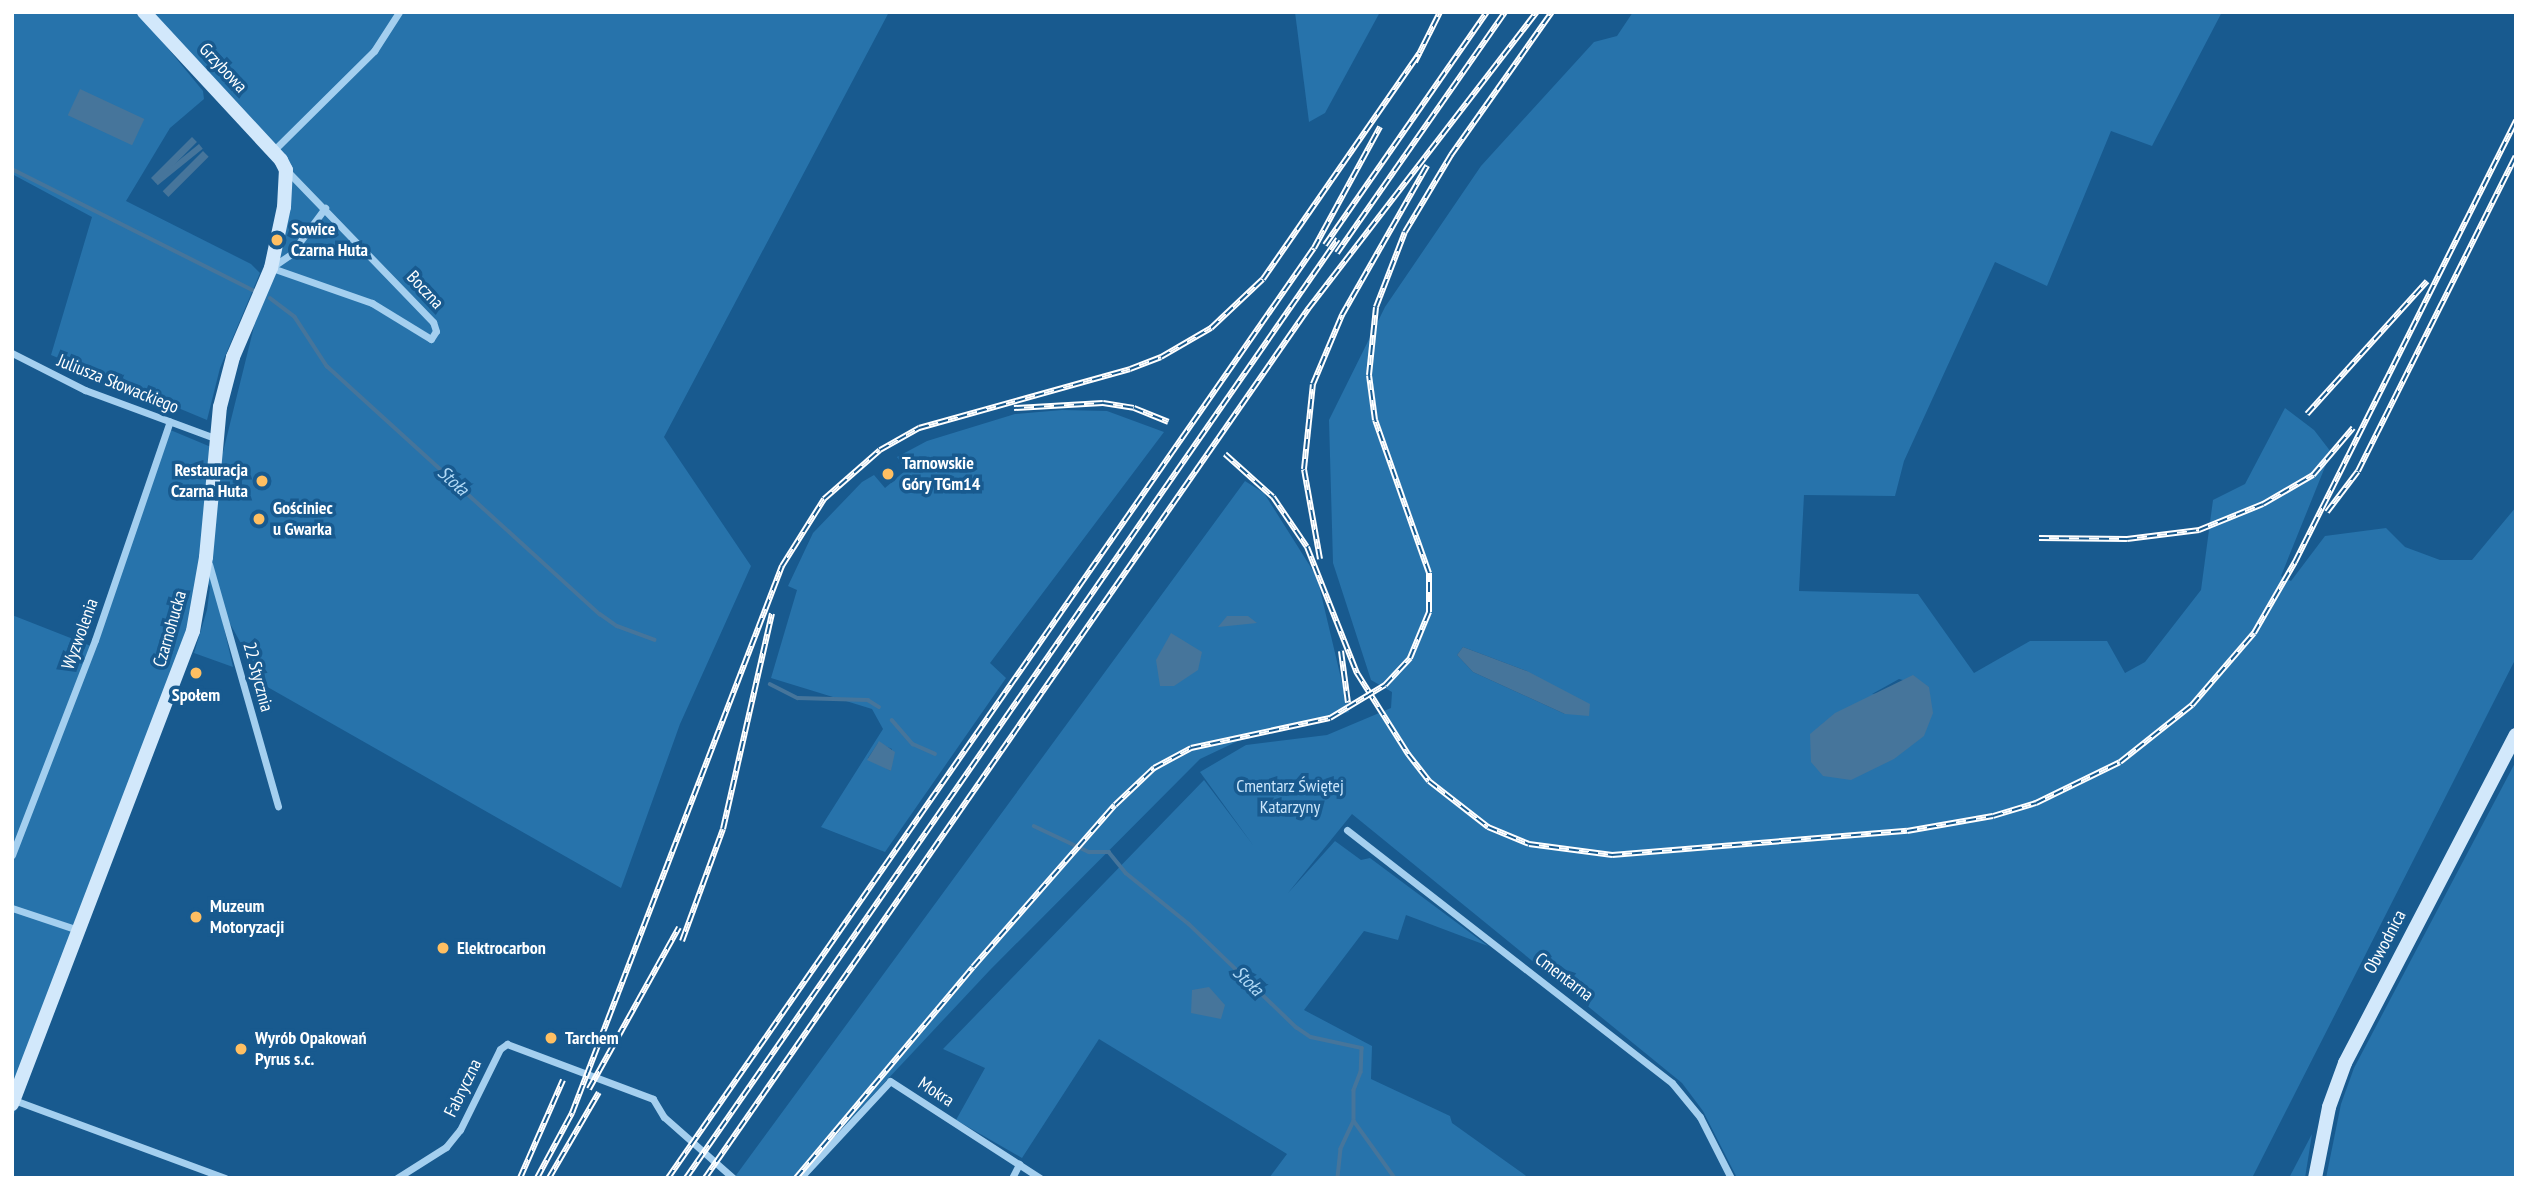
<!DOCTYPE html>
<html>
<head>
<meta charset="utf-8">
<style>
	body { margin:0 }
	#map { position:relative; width:2528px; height:1190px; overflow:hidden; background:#185a8f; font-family:"PT Sans Narrow",sans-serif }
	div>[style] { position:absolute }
	.green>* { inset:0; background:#2773ab }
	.water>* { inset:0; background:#46759b; transform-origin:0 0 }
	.stream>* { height:3.5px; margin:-1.75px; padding:0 1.75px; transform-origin:1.75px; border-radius:1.75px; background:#46759b }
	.street>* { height:7px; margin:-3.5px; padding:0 3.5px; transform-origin:3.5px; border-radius:3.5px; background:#a4cfef }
	.secondary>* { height:14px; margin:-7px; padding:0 7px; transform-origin:7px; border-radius:7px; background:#d2e8fb }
	.rail>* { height:6px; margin-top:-3px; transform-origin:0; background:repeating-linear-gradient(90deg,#185a8f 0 10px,#fff 0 20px); box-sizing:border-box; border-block:2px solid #fff }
	.dots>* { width:19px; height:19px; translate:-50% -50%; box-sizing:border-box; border:4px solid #185a8f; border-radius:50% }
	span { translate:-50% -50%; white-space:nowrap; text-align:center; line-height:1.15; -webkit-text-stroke:7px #185a8f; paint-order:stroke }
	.street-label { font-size:18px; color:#fff }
	.poi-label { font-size:18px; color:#fff; font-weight:700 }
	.left { translate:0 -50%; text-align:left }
	.right { translate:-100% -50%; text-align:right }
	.park-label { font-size:18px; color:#cbe6fb }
	.water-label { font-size:19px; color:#b0d9f6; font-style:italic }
	.frame { position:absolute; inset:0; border:14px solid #fff; pointer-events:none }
</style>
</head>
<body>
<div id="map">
	<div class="green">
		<i style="clip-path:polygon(12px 12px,138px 12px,203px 91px,204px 99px,170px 128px,126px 201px,251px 264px,260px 273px,220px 368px,207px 420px,51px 355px,92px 217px,12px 174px)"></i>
		<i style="clip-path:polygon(146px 12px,889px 12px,664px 437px,751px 566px,680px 724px,621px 888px,264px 685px,218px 602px,233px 667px,194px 653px,207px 610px,210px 587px,203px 574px,201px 627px,12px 1120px,12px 615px,96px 648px,168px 429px,223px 452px,293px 169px)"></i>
		<i style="clip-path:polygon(1295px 12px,1380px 12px,1325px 113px,1309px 122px)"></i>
		<i style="clip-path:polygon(evenodd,1633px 12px,2222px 12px,2152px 146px,2111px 131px,2047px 286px,1995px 262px,1904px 461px,1895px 496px,1804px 495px,1799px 591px,1918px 594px,1974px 673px,2030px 641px,2107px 641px,2125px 673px,2145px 662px,2201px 590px,2213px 500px,2245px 484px,2285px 408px,2314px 430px,2331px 452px,2281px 576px,2291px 581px,2325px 536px,2386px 528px,2405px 547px,2440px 560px,2472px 560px,2516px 507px,2516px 658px,2252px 1178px,1737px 1178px,1703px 1111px,1682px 1083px,1352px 814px,1288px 893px,1335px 841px,1361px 860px,1370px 858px,1488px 946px,1406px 915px,1398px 940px,1364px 931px,1304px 1010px,1372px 1046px,1371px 1079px,1450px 1116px,1452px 1123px,1529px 1178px,1269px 1178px,1287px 1154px,1099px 1039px,1022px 1158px,956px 1120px,985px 1068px,943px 1049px,1204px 780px,1253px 845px,1200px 772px,1246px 745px,1327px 735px,1391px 708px,1392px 692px,1371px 680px,1333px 563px,1329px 420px,1385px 307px,1481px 166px,1594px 42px,1617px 36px,1633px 12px,1463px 647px,1527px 671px,1565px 714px,1473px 672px,1457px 655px,1463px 647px,1633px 12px,1899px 679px,1929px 687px,1872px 694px,1899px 679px)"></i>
		<i style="clip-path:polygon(evenodd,1062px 410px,1107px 411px,1164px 432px,990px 663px,1006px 678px,885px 852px,821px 827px,883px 729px,872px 709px,771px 678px,797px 590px,788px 586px,813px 533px,862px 482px,874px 475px,885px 488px,906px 470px,897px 457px,927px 441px,1015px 414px,1062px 410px,878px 743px,892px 749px,891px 771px,868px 758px,878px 743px)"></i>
		<i style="clip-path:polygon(1245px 481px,1264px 493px,1317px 577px,1349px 712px,1238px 741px,1200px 759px,990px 970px,795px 1178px,734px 1178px)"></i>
		<i style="clip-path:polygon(2516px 761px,2516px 1178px,2326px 1178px,2341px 1104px,2354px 1068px)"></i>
		<i style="clip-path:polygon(2312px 1134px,2305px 1178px,2289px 1178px)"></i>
	</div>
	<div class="water">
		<i style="left:80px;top:89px;width:71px;height:29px;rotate:25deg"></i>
		<i style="left:192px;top:137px;width:7px;height:58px;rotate:45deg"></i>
		<i style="left:199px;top:144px;width:6px;height:58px;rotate:51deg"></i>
		<i style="left:203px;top:151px;width:8px;height:57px;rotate:45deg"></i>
		<i style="clip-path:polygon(1227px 616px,1248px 616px,1257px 623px,1218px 627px)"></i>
		<i style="clip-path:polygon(1171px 633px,1202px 652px,1198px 670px,1174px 686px,1160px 686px,1156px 660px)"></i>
		<i style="clip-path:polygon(1463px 647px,1527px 671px,1590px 704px,1589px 716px,1565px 714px,1473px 672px,1457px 655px)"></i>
		<i style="clip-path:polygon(1913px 675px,1929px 687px,1933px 713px,1924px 736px,1894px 759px,1851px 780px,1823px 776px,1811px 762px,1810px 734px,1835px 713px)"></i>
		<i style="clip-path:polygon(879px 741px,895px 752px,891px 771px,867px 760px)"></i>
		<i style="clip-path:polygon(1209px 987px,1225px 1005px,1221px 1019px,1191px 1013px,1192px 990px)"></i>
	</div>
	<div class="stream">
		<i style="left:12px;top:169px;width:270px;rotate:26.7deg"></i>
		<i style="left:270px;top:298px;width:31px;rotate:37deg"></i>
		<i style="left:295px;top:317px;width:59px;rotate:56.9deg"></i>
		<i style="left:327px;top:366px;width:369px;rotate:42.3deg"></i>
		<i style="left:600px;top:614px;width:21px;rotate:35deg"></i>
		<i style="left:617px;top:626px;width:40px;rotate:20.2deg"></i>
		<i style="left:770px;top:684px;width:31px;rotate:27deg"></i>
		<i style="left:798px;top:698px;width:70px;rotate:1.6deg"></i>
		<i style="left:868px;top:700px;width:13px;rotate:32deg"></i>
		<i style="left:892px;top:720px;width:32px;rotate:49deg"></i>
		<i style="left:913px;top:744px;width:24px;rotate:24deg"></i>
		<i style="left:1034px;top:826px;width:61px;rotate:25.3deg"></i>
		<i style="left:1089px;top:852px;width:20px"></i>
		<i style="left:1109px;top:852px;width:27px;rotate:51deg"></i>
		<i style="left:1126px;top:873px;width:81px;rotate:39deg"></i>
		<i style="left:1189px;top:924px;width:149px;rotate:43.9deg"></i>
		<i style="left:1296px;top:1027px;width:18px;rotate:34deg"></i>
		<i style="left:1311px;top:1037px;width:52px;rotate:12.2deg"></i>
		<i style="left:1362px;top:1048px;width:24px;rotate:92deg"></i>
		<i style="left:1361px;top:1072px;width:19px;rotate:111deg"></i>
		<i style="left:1354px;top:1090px;width:31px;rotate:90deg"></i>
		<i style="left:1354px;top:1121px;width:31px;rotate:115deg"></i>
		<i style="left:1341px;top:1149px;width:29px;rotate:96deg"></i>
		<i style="left:1354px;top:1121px;width:70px;rotate:54.3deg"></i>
	</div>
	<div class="street">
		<i style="left:274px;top:150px;width:141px;rotate:-44.7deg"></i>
		<i style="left:374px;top:51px;width:46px;rotate:-57.3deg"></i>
		<i style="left:272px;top:267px;width:22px;rotate:-34deg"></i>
		<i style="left:290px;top:255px;width:59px;rotate:-53.3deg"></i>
		<i style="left:272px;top:268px;width:106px;rotate:19.3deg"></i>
		<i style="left:372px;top:303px;width:69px;rotate:31.4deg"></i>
		<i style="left:431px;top:339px;width:9px;rotate:-58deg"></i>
		<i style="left:436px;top:331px;width:9px;rotate:-108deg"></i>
		<i style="left:433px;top:322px;width:211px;rotate:-134deg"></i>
		<i style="left:12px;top:353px;width:82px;rotate:26.9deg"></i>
		<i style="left:85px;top:390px;width:139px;rotate:20.3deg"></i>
		<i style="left:209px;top:564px;width:252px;rotate:74.1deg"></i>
		<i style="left:1347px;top:830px;width:412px;rotate:37.9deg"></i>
		<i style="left:1672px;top:1083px;width:44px;rotate:50.5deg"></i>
		<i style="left:1700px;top:1117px;width:68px;rotate:63.1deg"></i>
		<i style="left:12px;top:855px;width:230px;rotate:-68.9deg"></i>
		<i style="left:95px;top:640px;width:231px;rotate:-71.1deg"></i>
		<i style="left:12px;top:908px;width:70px;rotate:18.4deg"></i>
		<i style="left:14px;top:1100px;width:225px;rotate:20.3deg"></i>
		<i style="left:397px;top:1178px;width:58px;rotate:-32.3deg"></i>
		<i style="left:446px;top:1147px;width:22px;rotate:-51deg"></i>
		<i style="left:460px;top:1130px;width:90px;rotate:-63.7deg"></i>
		<i style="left:500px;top:1049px;width:9px;rotate:-36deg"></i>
		<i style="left:507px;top:1044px;width:156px;rotate:20.6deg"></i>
		<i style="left:653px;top:1099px;width:21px;rotate:59deg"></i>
		<i style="left:664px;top:1117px;width:92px;rotate:41.5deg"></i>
		<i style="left:800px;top:1178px;width:132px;rotate:-47.1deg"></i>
		<i style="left:890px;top:1081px;width:179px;rotate:32.9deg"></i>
		<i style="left:1012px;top:1178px;width:16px;rotate:-63deg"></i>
	</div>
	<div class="secondary">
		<i style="left:12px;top:1104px;width:506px;rotate:-69.06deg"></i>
		<i style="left:193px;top:631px;width:75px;rotate:-80deg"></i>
		<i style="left:206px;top:557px;width:151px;rotate:-84.7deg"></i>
		<i style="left:220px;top:407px;width:52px;rotate:-75.4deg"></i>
		<i style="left:233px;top:357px;width:97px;rotate:-66.9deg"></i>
		<i style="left:271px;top:268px;width:62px;rotate:-78deg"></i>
		<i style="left:284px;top:207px;width:37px;rotate:-87deg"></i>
		<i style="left:286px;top:170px;width:11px;rotate:-117deg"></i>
		<i style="left:281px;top:160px;width:202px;rotate:-132.8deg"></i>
		<i style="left:2315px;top:1178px;width:72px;rotate:-78.8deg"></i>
		<i style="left:2329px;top:1107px;width:47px;rotate:-70deg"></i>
		<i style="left:2345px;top:1063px;width:370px;rotate:-62.5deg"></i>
	</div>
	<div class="rail">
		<i style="left:1415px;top:62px;width:56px;rotate:-63.4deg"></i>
		<i style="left:1325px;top:245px;width:284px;rotate:-55.2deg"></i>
		<i style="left:1337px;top:253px;width:294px;rotate:-55.1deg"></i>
		<i style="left:1014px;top:408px;width:89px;rotate:-3.2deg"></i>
		<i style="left:1103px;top:403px;width:31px;rotate:9deg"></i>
		<i style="left:1134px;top:408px;width:37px;rotate:22deg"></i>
		<i style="left:2307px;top:414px;width:179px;rotate:-47.9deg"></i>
		<i style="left:1225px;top:454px;width:64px;rotate:41.9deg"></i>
		<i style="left:1273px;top:497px;width:60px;rotate:55.8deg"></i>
		<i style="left:1307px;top:547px;width:136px;rotate:68.4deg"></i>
		<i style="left:1357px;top:673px;width:96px;rotate:57.8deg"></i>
		<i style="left:1408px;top:754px;width:34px;rotate:52deg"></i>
		<i style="left:1429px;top:781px;width:75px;rotate:37.9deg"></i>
		<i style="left:1488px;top:827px;width:44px;rotate:22.5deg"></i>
		<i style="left:1529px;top:844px;width:84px;rotate:7.5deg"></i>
		<i style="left:1612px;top:855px;width:296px;rotate:-4.7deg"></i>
		<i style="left:1907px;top:831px;width:87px;rotate:-9.9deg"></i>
		<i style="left:1993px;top:816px;width:45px;rotate:-16.8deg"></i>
		<i style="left:2036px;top:803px;width:93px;rotate:-26deg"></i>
		<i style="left:2120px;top:762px;width:92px;rotate:-38.4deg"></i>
		<i style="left:2192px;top:705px;width:95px;rotate:-49.3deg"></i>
		<i style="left:2254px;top:633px;width:82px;rotate:-60deg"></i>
		<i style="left:2295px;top:562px;width:494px;rotate:-63.4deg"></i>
		<i style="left:2327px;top:512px;width:51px;rotate:-52.9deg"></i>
		<i style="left:2358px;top:471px;width:352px;rotate:-63.4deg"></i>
		<i style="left:2039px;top:538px;width:88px;rotate:0.7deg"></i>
		<i style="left:2127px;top:539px;width:73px;rotate:-7.1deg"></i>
		<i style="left:2199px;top:530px;width:69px;rotate:-22.1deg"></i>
		<i style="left:2263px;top:504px;width:58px;rotate:-30.1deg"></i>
		<i style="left:2313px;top:475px;width:62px;rotate:-49.6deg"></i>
		<i style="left:1320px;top:559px;width:91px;rotate:-100.1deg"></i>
		<i style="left:1304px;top:469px;width:85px;rotate:-84deg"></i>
		<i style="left:1313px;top:384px;width:75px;rotate:-67.2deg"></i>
		<i style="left:1342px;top:315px;width:172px;rotate:-60.3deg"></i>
		<i style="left:1341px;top:651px;width:52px;rotate:82.3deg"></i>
		<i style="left:682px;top:941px;width:119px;rotate:-69.9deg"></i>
		<i style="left:723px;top:829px;width:221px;rotate:-77.2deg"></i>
		<i style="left:589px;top:1089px;width:185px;rotate:-60.9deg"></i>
		<i style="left:520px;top:1178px;width:107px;rotate:-66.3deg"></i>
		<i style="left:537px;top:1178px;width:74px;rotate:-61.7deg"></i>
		<i style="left:572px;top:1113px;width:586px;rotate:-69deg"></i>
		<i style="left:782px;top:566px;width:79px;rotate:-57.9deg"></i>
		<i style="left:824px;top:499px;width:74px;rotate:-41.2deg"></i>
		<i style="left:880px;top:450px;width:45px;rotate:-29.4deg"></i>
		<i style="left:919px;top:428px;width:219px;rotate:-15.6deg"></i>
		<i style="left:1130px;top:369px;width:33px;rotate:-21deg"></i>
		<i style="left:1161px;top:357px;width:58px;rotate:-30.1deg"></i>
		<i style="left:1211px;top:328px;width:71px;rotate:-43.3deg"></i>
		<i style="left:1263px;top:279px;width:274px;rotate:-55.3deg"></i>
		<i style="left:549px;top:1178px;width:99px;rotate:-59.8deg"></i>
		<i style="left:668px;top:1178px;width:1132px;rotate:-55.22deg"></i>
		<i style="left:1314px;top:248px;width:138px;rotate:-61.4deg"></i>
		<i style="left:686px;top:1178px;width:1143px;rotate:-55.23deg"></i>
		<i style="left:705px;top:1178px;width:1058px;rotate:-55.24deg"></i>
		<i style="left:1308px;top:309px;width:375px;rotate:-52.4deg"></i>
		<i style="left:796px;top:1178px;width:275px;rotate:-50deg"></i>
		<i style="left:973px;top:967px;width:215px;rotate:-48.8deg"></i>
		<i style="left:1115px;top:805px;width:54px;rotate:-43.5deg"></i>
		<i style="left:1154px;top:768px;width:42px;rotate:-28.4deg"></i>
		<i style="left:1191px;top:748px;width:142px;rotate:-12.2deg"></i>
		<i style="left:1330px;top:718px;width:64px;rotate:-31deg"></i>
		<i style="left:1385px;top:685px;width:37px;rotate:-47deg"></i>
		<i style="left:1410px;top:658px;width:50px;rotate:-67.6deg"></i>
		<i style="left:1429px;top:612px;width:39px;rotate:-90deg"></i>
		<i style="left:1429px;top:573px;width:162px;rotate:-109.4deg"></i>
		<i style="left:1375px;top:420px;width:45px;rotate:-97.6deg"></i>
		<i style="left:1369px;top:375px;width:68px;rotate:-84.1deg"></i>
		<i style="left:1376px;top:307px;width:80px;rotate:-68.9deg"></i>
		<i style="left:1405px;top:232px;width:90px;rotate:-59.1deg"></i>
		<i style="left:1451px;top:155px;width:175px;rotate:-54.8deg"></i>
	</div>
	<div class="dots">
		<i style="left:277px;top:240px;background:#ffbf62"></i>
		<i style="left:888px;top:474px;background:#ffbf62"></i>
		<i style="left:262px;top:481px;background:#ffbf62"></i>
		<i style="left:259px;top:519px;background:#ffbf62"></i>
		<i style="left:196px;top:673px;background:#ffbf62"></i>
		<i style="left:196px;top:917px;background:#ffbf62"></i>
		<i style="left:443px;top:948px;background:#ffbf62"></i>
		<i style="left:551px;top:1038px;background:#ffbf62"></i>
		<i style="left:241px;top:1049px;background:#ffbf62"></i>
	</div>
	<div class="street-label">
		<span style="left:223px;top:68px;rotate:47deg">Grzybowa</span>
		<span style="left:425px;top:290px;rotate:47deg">Boczna</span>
		<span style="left:118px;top:384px;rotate:22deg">Juliusza Słowackiego</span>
		<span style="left:170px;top:629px;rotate:-74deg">Czarnohucka</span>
		<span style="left:80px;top:634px;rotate:-70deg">Wyzwolenia</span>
		<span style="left:258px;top:677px;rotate:75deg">22 Stycznia</span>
		<span style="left:2385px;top:942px;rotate:-62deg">Obwodnica</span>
		<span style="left:1564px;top:977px;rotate:37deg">Cmentarna</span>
		<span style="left:463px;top:1088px;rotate:-64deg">Fabryczna</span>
		<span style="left:936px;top:1092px;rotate:33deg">Mokra</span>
	</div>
	<div class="poi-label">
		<span class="left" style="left:291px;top:240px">Sowice<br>Czarna Huta</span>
		<span class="left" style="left:902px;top:474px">Tarnowskie<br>Góry TGm14</span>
		<span class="right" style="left:248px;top:481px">Restauracja<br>Czarna Huta</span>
		<span class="left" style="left:273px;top:519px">Gościniec<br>u Gwarka</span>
		<span style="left:196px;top:695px">Społem</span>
		<span class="left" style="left:210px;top:917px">Muzeum<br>Motoryzacji</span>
		<span class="left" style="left:457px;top:948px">Elektrocarbon</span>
		<span class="left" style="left:565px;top:1038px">Tarchem</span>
		<span class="left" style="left:255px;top:1049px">Wyrób Opakowań<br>Pyrus s.c.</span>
	</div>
	<div class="park-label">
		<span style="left:1290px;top:797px">Cmentarz Świętej<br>Katarzyny</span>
	</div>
	<div class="water-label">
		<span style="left:453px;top:481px;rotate:42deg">Stoła</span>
		<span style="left:1248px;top:981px;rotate:44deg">Stoła</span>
	</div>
	<div class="frame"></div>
</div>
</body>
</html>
